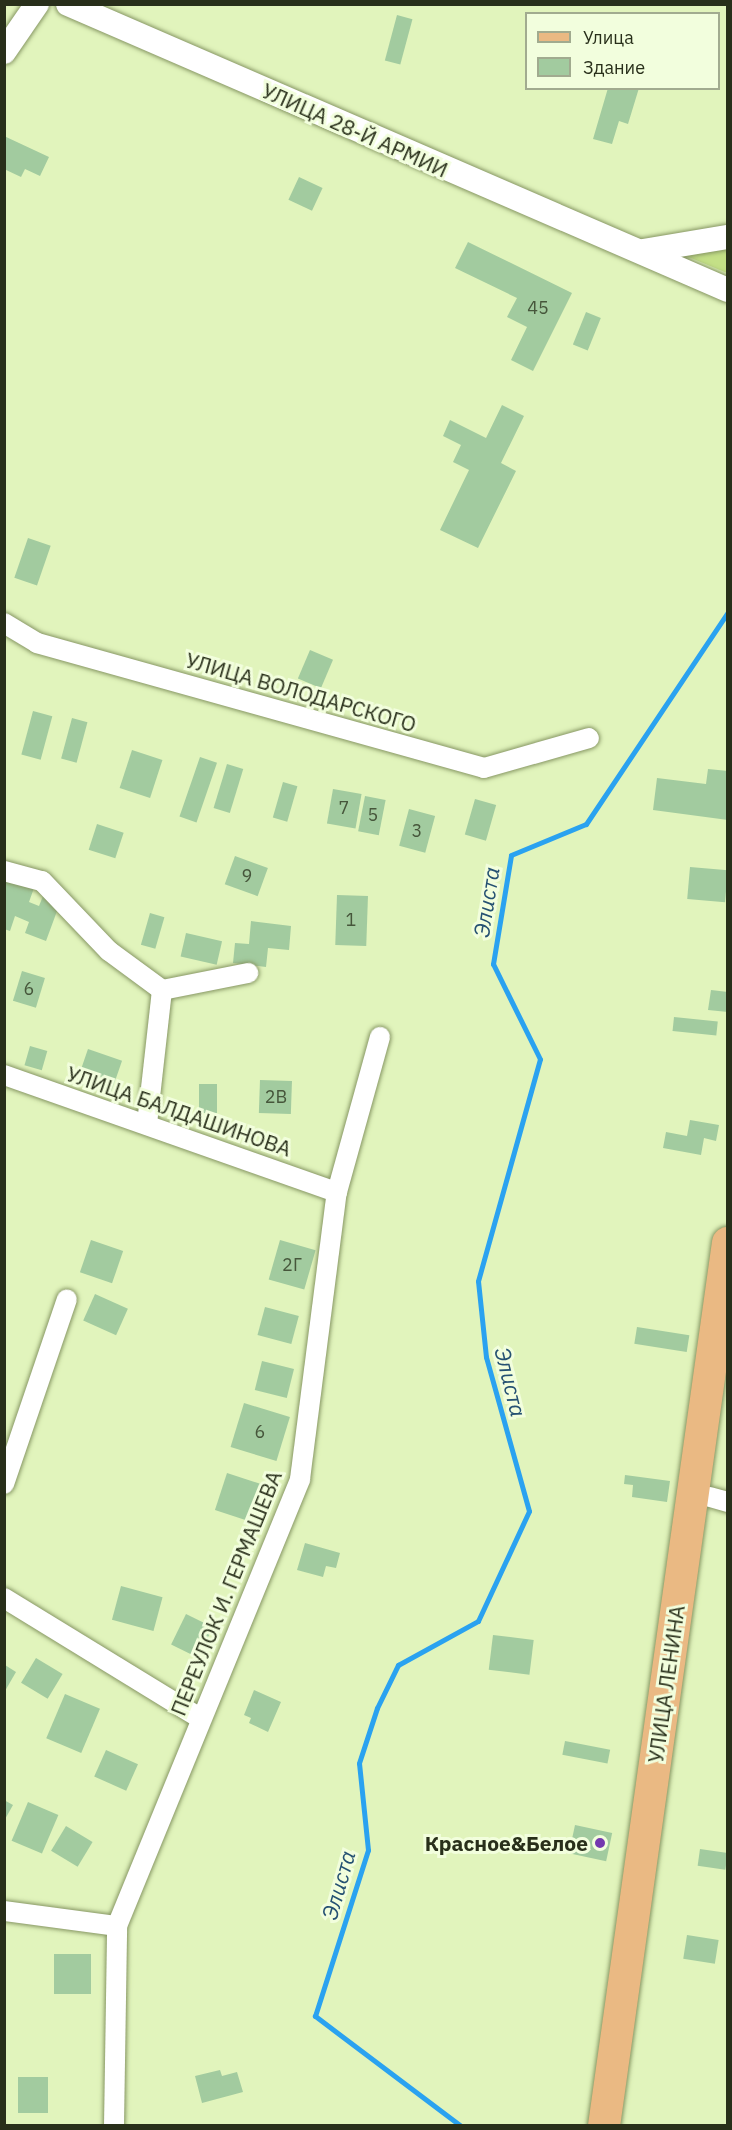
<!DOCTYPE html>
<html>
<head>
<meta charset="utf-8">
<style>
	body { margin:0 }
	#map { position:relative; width:732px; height:2130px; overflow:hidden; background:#e1f4bc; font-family:"IBM Plex Sans",sans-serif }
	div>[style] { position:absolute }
	.green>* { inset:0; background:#c4e087 }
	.stream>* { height:5px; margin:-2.5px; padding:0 2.5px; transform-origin:2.5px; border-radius:2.5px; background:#2aa2f0 }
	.building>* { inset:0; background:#a2cb9f; transform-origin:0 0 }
	.roads { filter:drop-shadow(0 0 2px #879764) drop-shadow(0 0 2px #879764) }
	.minor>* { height:20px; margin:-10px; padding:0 10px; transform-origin:10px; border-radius:10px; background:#fff }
	.tertiary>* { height:24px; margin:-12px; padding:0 12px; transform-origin:12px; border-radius:12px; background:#fff }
	.primary>* { height:32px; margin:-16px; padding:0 16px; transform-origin:16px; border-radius:16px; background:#eab983 }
	.dots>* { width:16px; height:16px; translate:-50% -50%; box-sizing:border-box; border:3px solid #f2fedd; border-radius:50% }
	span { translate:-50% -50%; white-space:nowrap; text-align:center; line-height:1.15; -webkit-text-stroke:6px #f2fedd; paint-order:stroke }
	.number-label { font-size:18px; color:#46563b }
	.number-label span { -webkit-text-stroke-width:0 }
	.street-label { font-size:21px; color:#282f1a }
	.poi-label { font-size:21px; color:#282f1a; font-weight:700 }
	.right { translate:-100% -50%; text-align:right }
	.water-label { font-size:22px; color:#255172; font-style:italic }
	.frame { position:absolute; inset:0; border:6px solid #282f1a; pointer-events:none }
	.legend { position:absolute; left:525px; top:12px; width:195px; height:78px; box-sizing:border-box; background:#f2fedd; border:2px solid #a1ab8f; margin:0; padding:8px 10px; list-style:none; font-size:18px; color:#282f1a }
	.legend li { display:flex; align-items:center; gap:12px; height:30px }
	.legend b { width:30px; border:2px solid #a1ab8f }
</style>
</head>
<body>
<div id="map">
	<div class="green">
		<i style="clip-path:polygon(727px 247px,727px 273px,684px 255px)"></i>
	</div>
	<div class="stream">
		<i style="left:461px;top:2126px;width:183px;rotate:-143deg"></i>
		<i style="left:315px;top:2016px;width:174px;rotate:-72.3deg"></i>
		<i style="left:368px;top:1850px;width:87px;rotate:-95.9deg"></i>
		<i style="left:359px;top:1763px;width:58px;rotate:-71.9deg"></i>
		<i style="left:377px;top:1708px;width:48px;rotate:-64deg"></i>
		<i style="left:398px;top:1665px;width:91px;rotate:-28.8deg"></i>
		<i style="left:478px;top:1621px;width:121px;rotate:-65.1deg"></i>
		<i style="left:529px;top:1511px;width:160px;rotate:-105.6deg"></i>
		<i style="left:486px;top:1357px;width:76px;rotate:-96deg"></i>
		<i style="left:478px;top:1281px;width:230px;rotate:-74.4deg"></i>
		<i style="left:540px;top:1059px;width:106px;rotate:-116.3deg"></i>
		<i style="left:493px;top:964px;width:110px;rotate:-80.6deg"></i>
		<i style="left:511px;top:855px;width:81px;rotate:-22.5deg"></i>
		<i style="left:586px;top:824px;width:255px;rotate:-56.2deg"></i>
	</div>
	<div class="building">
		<i style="left:397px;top:15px;width:16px;height:47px;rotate:15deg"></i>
		<i style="clip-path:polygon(608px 88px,639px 88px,628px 124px,619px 121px,612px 144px,593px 139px)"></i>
		<i style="clip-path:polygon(4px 136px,49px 157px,40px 176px,25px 169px,21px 177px,4px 169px)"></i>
		<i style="left:299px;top:177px;width:26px;height:25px;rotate:25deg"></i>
		<i style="clip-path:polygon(468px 242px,572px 293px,533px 371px,511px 360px,527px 327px,507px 317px,517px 298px,455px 268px)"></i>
		<i style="left:586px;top:312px;width:16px;height:35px;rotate:22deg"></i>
		<i style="clip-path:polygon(502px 405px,524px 416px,501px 463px,516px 471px,478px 548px,440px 530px,469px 470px,453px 462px,461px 445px,443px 436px,450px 420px,486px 438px)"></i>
		<i style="left:28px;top:538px;width:24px;height:42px;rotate:19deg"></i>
		<i style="left:310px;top:650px;width:25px;height:31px;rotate:23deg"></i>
		<i style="left:33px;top:711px;width:20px;height:45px;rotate:15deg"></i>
		<i style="left:72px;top:718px;width:16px;height:42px;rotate:15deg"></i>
		<i style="left:132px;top:750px;width:32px;height:40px;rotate:18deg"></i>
		<i style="left:200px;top:757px;width:18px;height:63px;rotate:19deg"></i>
		<i style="left:227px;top:764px;width:17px;height:46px;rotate:17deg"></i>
		<i style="clip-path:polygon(708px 769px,728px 771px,728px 820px,653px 810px,657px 778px,706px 784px)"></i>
		<i style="left:283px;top:782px;width:15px;height:37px;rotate:16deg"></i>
		<i style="left:333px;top:789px;width:29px;height:35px;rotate:10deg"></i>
		<i style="left:365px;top:796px;width:21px;height:36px;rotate:11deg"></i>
		<i style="left:475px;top:799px;width:22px;height:37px;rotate:16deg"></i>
		<i style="left:409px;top:809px;width:27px;height:38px;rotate:15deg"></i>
		<i style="left:97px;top:824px;width:28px;height:27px;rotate:18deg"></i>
		<i style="left:235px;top:856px;width:35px;height:30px;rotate:20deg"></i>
		<i style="left:690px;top:867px;width:38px;height:32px;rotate:5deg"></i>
		<i style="clip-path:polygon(4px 881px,34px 888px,29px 902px,39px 906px,43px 896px,60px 903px,46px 941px,25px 933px,29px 922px,15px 916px,10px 931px,4px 929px)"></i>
		<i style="left:337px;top:895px;width:31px;height:50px;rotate:2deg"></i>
		<i style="left:150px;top:913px;width:15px;height:33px;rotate:16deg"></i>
		<i style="clip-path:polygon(251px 921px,291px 926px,289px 950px,268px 948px,266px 967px,233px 963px,235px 943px,249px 944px)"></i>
		<i style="left:186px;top:933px;width:37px;height:24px;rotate:13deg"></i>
		<i style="left:22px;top:971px;width:24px;height:31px;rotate:17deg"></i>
		<i style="clip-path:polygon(711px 990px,728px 992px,728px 1012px,708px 1010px)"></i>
		<i style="left:674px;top:1017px;width:44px;height:14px;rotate:6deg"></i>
		<i style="left:30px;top:1046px;width:18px;height:20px;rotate:16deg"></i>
		<i style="left:88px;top:1049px;width:36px;height:36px;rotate:19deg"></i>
		<i style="left:260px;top:1080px;width:32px;height:33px;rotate:2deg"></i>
		<i style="left:199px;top:1084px;width:18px;height:29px"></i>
		<i style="clip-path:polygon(690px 1120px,719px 1125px,716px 1141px,704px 1138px,701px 1155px,663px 1148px,666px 1132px,687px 1136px)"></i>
		<i style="left:91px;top:1240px;width:34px;height:34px;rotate:19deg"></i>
		<i style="left:280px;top:1240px;width:37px;height:41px;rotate:16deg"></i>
		<i style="left:95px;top:1294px;width:36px;height:29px;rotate:24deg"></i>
		<i style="left:265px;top:1307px;width:35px;height:29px;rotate:15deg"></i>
		<i style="left:637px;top:1327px;width:53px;height:17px;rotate:9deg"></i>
		<i style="left:262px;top:1361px;width:33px;height:30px;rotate:14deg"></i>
		<i style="left:244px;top:1403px;width:48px;height:46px;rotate:17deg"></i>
		<i style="left:227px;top:1473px;width:44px;height:39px;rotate:18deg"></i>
		<i style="clip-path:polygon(625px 1475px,670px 1481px,667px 1502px,632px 1497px,633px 1485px,624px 1484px)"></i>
		<i style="clip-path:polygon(305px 1543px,340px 1553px,336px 1568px,326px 1566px,323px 1577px,297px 1570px)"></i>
		<i style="left:121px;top:1586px;width:43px;height:35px;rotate:15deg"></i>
		<i style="left:186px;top:1614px;width:30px;height:34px;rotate:26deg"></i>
		<i style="left:493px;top:1635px;width:41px;height:35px;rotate:7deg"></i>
		<i style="left:36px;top:1658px;width:31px;height:29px;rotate:31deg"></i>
		<i style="clip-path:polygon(5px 1665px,16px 1672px,5px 1691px)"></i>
		<i style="clip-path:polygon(254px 1690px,281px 1702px,268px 1732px,249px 1723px,251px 1718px,244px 1715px)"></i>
		<i style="left:65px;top:1694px;width:38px;height:48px;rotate:23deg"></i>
		<i style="left:565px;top:1741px;width:46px;height:14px;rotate:11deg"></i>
		<i style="left:106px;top:1750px;width:35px;height:29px;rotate:24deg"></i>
		<i style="clip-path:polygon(4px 1800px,13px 1805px,4px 1821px)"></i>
		<i style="left:28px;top:1802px;width:33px;height:42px;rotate:23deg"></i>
		<i style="left:575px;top:1825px;width:38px;height:29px;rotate:12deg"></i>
		<i style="left:66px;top:1826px;width:31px;height:29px;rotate:31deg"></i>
		<i style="left:700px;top:1849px;width:28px;height:17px;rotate:8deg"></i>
		<i style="left:687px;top:1935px;width:32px;height:24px;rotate:9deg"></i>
		<i style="left:54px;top:1954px;width:37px;height:40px"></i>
		<i style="clip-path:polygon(220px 2070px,222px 2076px,237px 2072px,243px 2092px,202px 2103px,195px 2076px)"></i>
		<i style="left:18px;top:2077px;width:30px;height:36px"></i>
	</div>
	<div class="roads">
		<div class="minor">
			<i style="left:4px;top:623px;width:39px;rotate:31deg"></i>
			<i style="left:37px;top:643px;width:464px;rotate:15.6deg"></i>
			<i style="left:484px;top:768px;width:109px;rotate:-15.9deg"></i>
			<i style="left:4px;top:871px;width:39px;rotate:15deg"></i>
			<i style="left:42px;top:881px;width:97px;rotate:46.3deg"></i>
			<i style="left:109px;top:951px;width:66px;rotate:36.3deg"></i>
			<i style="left:162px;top:990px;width:135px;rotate:96.4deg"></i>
			<i style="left:162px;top:990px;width:88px;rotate:-11.2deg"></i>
			<i style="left:4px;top:1075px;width:353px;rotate:19.4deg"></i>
			<i style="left:4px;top:1484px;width:195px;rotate:-71.2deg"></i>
			<i style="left:710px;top:1497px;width:19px;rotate:16deg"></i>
			<i style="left:4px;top:1598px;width:230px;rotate:31.5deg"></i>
			<i style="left:4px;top:1911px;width:114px;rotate:7.6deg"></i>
			<i style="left:114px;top:2126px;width:200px;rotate:-89.1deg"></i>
			<i style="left:117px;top:1926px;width:483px;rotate:-67.7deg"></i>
			<i style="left:300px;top:1479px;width:289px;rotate:-82.7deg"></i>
			<i style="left:337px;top:1192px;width:161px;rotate:-74.5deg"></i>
		</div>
		<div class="tertiary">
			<i style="left:68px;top:4px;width:719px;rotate:23.43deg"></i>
			<i style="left:4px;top:52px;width:58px;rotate:-55.5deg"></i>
			<i style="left:643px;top:251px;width:86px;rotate:-9.4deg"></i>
		</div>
		<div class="primary">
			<i style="left:604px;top:2126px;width:892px;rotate:-82.01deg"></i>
		</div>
	</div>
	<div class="dots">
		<i style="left:600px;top:1843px;background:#7439af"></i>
	</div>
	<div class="number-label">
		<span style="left:538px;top:308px">45</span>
		<span style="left:344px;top:808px">7</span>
		<span style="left:373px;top:815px">5</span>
		<span style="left:417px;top:831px">3</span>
		<span style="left:247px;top:876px">9</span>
		<span style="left:351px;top:920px">1</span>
		<span style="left:29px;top:989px">6</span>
		<span style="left:276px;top:1097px">2В</span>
		<span style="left:292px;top:1265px">2Г</span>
		<span style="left:260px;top:1432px">6</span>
	</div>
	<div class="street-label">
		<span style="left:355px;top:130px;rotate:24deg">УЛИЦА 28-Й АРМИИ</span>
		<span style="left:301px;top:692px;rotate:16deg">УЛИЦА ВОЛОДАРСКОГО</span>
		<span style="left:179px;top:1111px;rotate:19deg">УЛИЦА БАЛДАШИНОВА</span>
		<span style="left:226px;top:1593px;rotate:-68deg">ПЕРЕУЛОК И. ГЕРМАШЕВА</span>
		<span style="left:666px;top:1684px;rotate:-82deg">УЛИЦА ЛЕНИНА</span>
	</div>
	<div class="poi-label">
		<span class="right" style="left:588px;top:1843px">Красное&amp;Белое</span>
	</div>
	<div class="water-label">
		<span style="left:486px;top:902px;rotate:-81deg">Элиста</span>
		<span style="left:511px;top:1382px;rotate:76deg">Элиста</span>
		<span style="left:338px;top:1885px;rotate:-74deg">Элиста</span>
	</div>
	<div class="frame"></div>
	<ul class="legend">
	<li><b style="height:8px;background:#eab983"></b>Улица</li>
	<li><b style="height:16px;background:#a2cb9f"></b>Здание</li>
	</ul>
</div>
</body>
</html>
